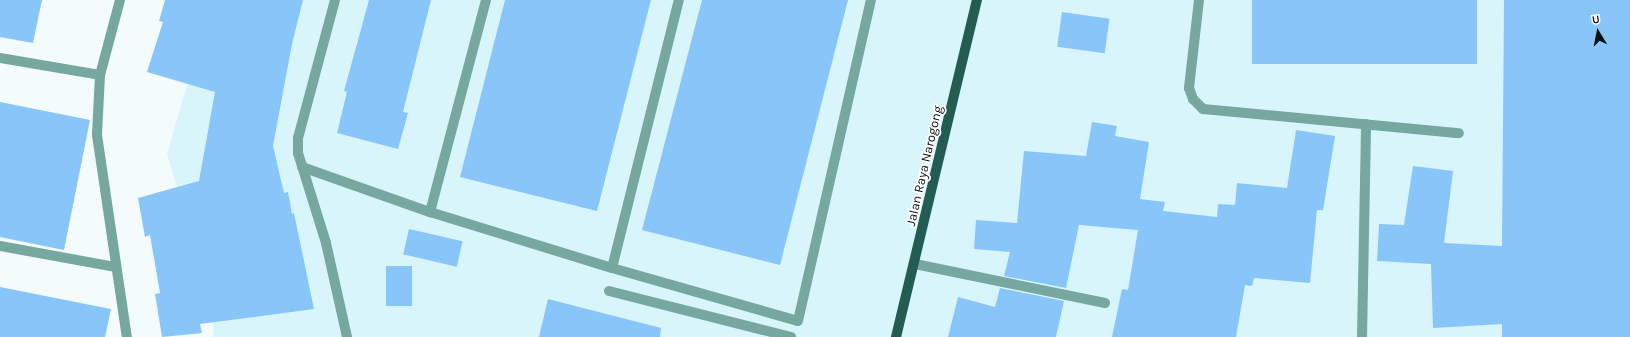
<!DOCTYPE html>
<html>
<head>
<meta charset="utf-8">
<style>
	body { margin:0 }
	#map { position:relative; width:1630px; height:337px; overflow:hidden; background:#f3fbfd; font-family:Karla,sans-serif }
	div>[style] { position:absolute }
	.built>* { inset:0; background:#d8f5fc }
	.building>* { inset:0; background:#88c5f9; transform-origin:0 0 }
	.minor>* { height:10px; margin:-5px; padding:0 5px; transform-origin:5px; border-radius:5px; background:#76a89f }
	.major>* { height:10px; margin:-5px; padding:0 5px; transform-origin:5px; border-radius:5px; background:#225c53 }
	span { translate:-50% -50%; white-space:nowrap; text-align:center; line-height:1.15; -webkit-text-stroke:3.5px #fff; paint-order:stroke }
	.street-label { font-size:13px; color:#0b1213 }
	.north { position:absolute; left:1578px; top:12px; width:40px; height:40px; -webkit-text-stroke:3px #fff; paint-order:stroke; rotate:350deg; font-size:11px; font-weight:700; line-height:16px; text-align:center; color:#0b1213 }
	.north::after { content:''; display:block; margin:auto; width:14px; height:18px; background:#0b1213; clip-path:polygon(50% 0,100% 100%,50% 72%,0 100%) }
</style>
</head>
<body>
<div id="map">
	<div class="built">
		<i style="clip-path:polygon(212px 0,1630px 0,1630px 337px,214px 337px,211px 299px,167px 154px)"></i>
	</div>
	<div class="building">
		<i style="clip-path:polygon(0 0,42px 0,33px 43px,0 37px)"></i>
		<i style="clip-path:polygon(165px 0,303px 0,292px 44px,273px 146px,284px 193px,288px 192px,292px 214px,294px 213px,314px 309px,200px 324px,202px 333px,162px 337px,155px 294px,160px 293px,150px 235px,145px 237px,138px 198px,199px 181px,215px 92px,147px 72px,163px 22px,159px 21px)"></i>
		<i style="clip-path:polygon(369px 0,431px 0,403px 112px,408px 113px,398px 149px,337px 133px,347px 92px,344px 91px)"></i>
		<i style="clip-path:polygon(505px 0,651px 0,597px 211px,460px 177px)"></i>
		<i style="clip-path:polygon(702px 0,848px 0,780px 265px,642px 230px)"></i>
		<i style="left:1252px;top:0;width:225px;height:64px"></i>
		<i style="clip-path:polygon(1504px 0,1630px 0,1630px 337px,1502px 337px,1502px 324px,1433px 328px,1431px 264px,1377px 261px,1379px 224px,1404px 225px,1413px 166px,1453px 171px,1444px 243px,1502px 246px)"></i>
		<i style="left:1062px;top:12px;width:48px;height:35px;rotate:8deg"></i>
		<i style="clip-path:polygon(0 102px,90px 120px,64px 250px,0 237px)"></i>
		<i style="clip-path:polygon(1092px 122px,1117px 126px,1115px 136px,1149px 142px,1140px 199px,1165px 202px,1163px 211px,1217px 217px,1218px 204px,1235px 205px,1237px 183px,1287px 188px,1296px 130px,1335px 136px,1323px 210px,1317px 210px,1310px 283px,1254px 278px,1252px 286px,1245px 285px,1236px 337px,1112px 337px,1122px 289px,1128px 290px,1138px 230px,1079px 225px,1066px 288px,1004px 276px,1010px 252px,974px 249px,976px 220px,1017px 223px,1024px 151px,1086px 156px)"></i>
		<i style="left:409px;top:229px;width:55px;height:26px;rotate:13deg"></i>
		<i style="left:386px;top:266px;width:26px;height:40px"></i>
		<i style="clip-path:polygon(0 287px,111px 309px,105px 337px,0 337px)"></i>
		<i style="clip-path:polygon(1000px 288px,1064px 301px,1056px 337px,948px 337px,958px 297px,995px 307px)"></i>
		<i style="clip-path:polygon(548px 299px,661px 328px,660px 337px,539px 337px)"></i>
	</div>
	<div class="minor">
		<i style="left:120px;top:0;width:78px;rotate:104.9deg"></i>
		<i style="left:100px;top:75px;width:60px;rotate:92.9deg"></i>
		<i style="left:97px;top:135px;width:204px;rotate:81.6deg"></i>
		<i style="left:335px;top:0;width:143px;rotate:105deg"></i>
		<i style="left:298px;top:138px;width:15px;rotate:90deg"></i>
		<i style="left:298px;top:153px;width:94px;rotate:72.7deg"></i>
		<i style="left:326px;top:243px;width:96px;rotate:77.4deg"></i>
		<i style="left:1199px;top:0;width:89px;rotate:96.5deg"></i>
		<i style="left:1189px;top:88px;width:12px;rotate:70deg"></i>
		<i style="left:1193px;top:99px;width:14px;rotate:45deg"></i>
		<i style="left:1203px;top:109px;width:257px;rotate:5.4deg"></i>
		<i style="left:0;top:58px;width:101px;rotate:9.6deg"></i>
		<i style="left:302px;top:167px;width:136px;rotate:19.4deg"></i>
		<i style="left:430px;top:212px;width:190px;rotate:17.1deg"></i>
		<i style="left:612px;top:268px;width:193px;rotate:15.9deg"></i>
		<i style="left:798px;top:321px;width:329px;rotate:-77.2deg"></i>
		<i style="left:430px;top:212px;width:219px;rotate:-75.2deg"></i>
		<i style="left:0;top:246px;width:118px;rotate:10.3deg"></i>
		<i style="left:915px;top:264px;width:194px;rotate:11.6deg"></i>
		<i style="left:612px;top:268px;width:276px;rotate:-76deg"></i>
		<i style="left:609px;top:291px;width:188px;rotate:14.2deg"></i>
		<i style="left:1362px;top:337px;width:213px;rotate:-88.9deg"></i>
	</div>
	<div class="major">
		<i style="left:896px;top:337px;width:347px;rotate:-76.5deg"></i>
	</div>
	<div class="street-label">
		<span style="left:925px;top:166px;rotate:-77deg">Jalan Raya Narogong</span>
	</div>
	<div class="north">U</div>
</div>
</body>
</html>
